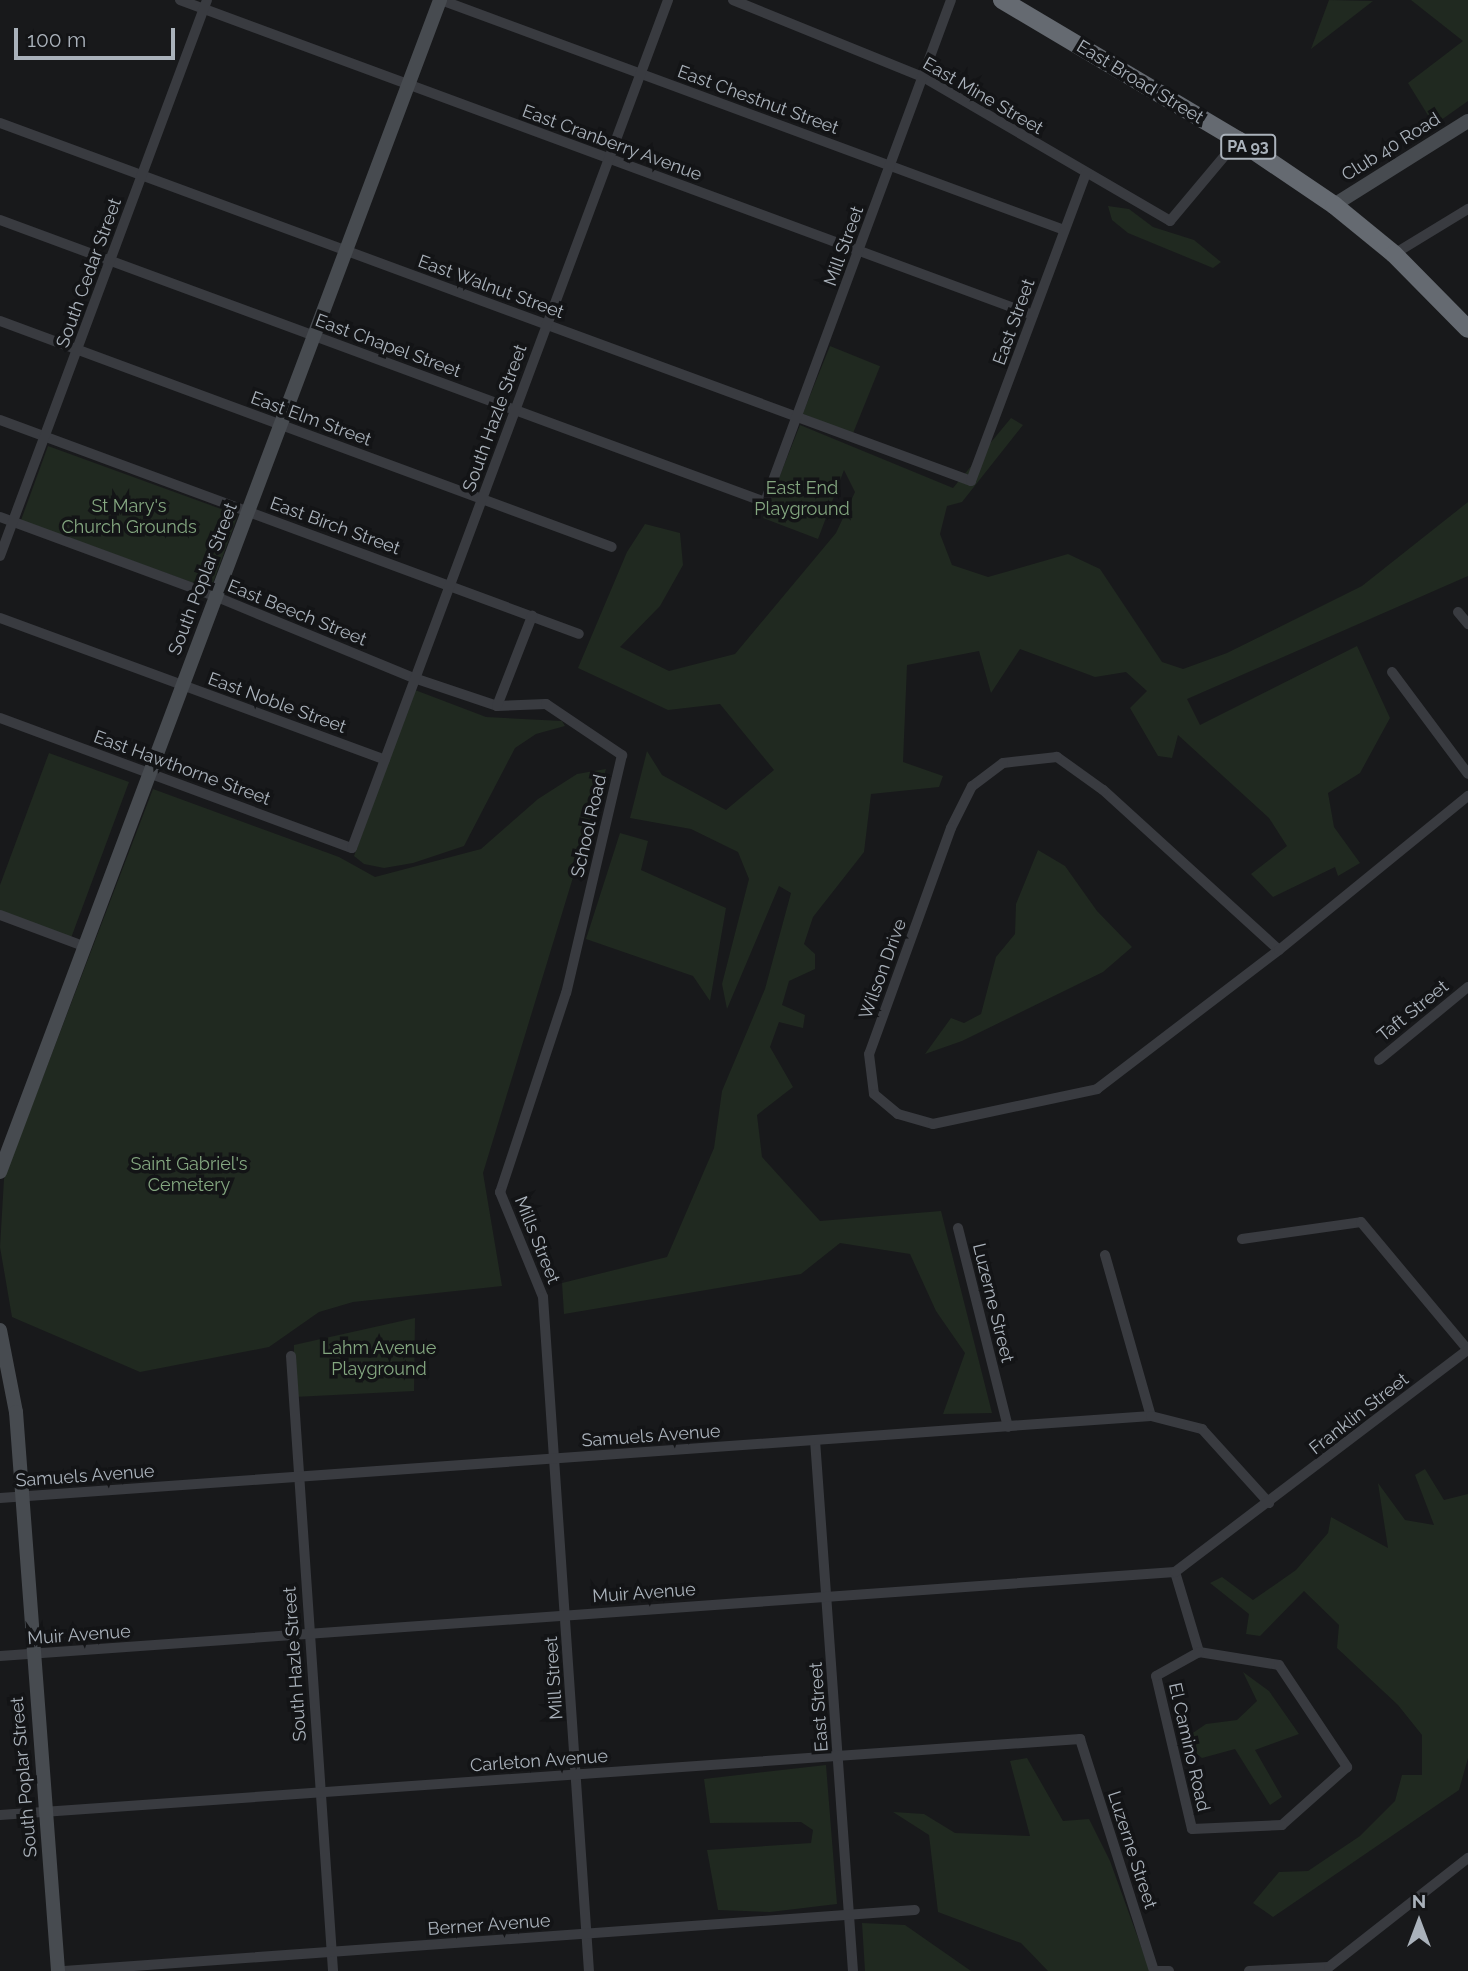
<!DOCTYPE html>
<html>
<head>
<meta charset="utf-8">
<style>
	body { margin:0 }
	#map { position:relative; width:1468px; height:1971px; overflow:hidden; background:#18191b; font-family:Raleway,sans-serif }
	div>[style] { position:absolute }
	.green>* { inset:0; background:#202920; transform-origin:0 0 }
	.street>* { height:10px; margin:-5px; padding:0 5px; transform-origin:5px; border-radius:5px; background:#393b40 }
	.secondary>* { height:14px; margin:-7px; padding:0 7px; transform-origin:7px; border-radius:7px; background:#474b50 }
	.highway>* { height:18px; margin:-9px; padding:0 9px; transform-origin:9px; border-radius:9px; background:#656a71 }
	span { translate:-50% -50%; white-space:nowrap; text-align:center; line-height:1.15; -webkit-text-stroke:7px #131416; paint-order:stroke }
	.shield-label span { padding:2px 5px; background:#131416; border:2px solid; border-radius:5px; -webkit-text-stroke-width:0 }
	.shield-label { font-size:16px; color:#aab2bb; font-weight:700 }
	.street-label { font-size:18px; color:#aab2bb }
	.park-label { font-size:18px; color:#84a780 }
	.north { position:absolute; left:1384px; top:1887px; width:70px; height:70px; -webkit-text-stroke:5px #131416; paint-order:stroke; rotate:0deg; font-size:19px; font-weight:700; line-height:28px; text-align:center; color:#aab2bb }
	.north::after { content:''; display:block; margin:auto; width:24px; height:32px; background:#aab2bb; clip-path:polygon(50% 0,100% 100%,50% 72%,0 100%) }
	.scale { position:absolute; left:14px; top:28px; width:161px; height:32px; box-sizing:border-box; border:4px solid #aab2bb; border-top:0; padding-left:9px; font-size:21px; line-height:24px; white-space:nowrap; color:#aab2bb; -webkit-text-stroke:5px #131416; paint-order:stroke }
</style>
</head>
<body>
<div id="map">
	<div class="green">
		<i style="clip-path:polygon(1329px 0,1373px 1px,1311px 49px)"></i>
		<i style="clip-path:polygon(1411px 0,1468px 0,1468px 101px,1434px 125px,1408px 83px,1463px 41px)"></i>
		<i style="clip-path:polygon(1108px 206px,1129px 209px,1153px 227px,1194px 240px,1221px 262px,1213px 268px,1128px 233px,1112px 220px)"></i>
		<i style="left:830px;top:346px;width:54px;height:73px;rotate:22deg"></i>
		<i style="clip-path:polygon(1011px 418px,1023px 425px,962px 502px,947px 506px,940px 534px,952px 565px,988px 577px,1068px 554px,1100px 569px,1162px 662px,1183px 669px,1227px 653px,1362px 586px,1468px 502px,1468px 576px,1187px 699px,1200px 725px,1357px 646px,1390px 718px,1360px 773px,1328px 793px,1334px 827px,1360px 863px,1338px 876px,1335px 867px,1273px 897px,1251px 874px,1287px 846px,1269px 818px,1178px 735px,1172px 758px,1158px 756px,1130px 708px,1147px 691px,1126px 672px,1095px 677px,1020px 649px,991px 693px,979px 651px,907px 665px,903px 762px,943px 776px,939px 787px,871px 794px,864px 852px,813px 917px,804px 944px,815px 954px,815px 969px,789px 981px,782px 1005px,805px 1015px,803px 1028px,779px 1022px,770px 1047px,793px 1087px,757px 1115px,762px 1157px,820px 1221px,941px 1211px,992px 1413px,943px 1414px,965px 1353px,936px 1311px,910px 1254px,840px 1243px,801px 1274px,564px 1314px,562px 1283px,667px 1257px,714px 1148px,722px 1091px,765px 989px,791px 893px,779px 886px,727px 1009px,722px 984px,749px 879px,738px 852px,691px 829px,630px 818px,647px 751px,662px 775px,726px 810px,774px 770px,720px 704px,668px 710px,578px 668px,627px 552px,645px 524px,680px 533px,683px 565px,660px 606px,620px 647px,669px 671px,735px 654px,836px 533px,855px 492px,844px 470px,818px 539px,763px 518px,800px 425px,953px 488px)"></i>
		<i style="left:48px;top:446px;width:202px;height:79px;rotate:20deg"></i>
		<i style="clip-path:polygon(415px 690px,486px 717px,562px 721px,565px 726px,536px 734px,515px 748px,464px 846px,413px 863px,384px 868px,364px 864px,354px 856px)"></i>
		<i style="clip-path:polygon(49px 753px,129px 782px,71px 938px,0 911px,0 885px)"></i>
		<i style="clip-path:polygon(606px 769px,483px 1173px,502px 1286px,353px 1302px,319px 1312px,269px 1347px,140px 1372px,12px 1317px,0 1247px,4px 1179px,153px 789px,339px 857px,375px 877px,481px 849px,538px 799px,577px 774px)"></i>
		<i style="clip-path:polygon(620px 833px,648px 841px,641px 870px,726px 908px,710px 1001px,693px 976px,586px 939px)"></i>
		<i style="clip-path:polygon(1038px 850px,1065px 866px,1097px 911px,1132px 947px,1103px 972px,962px 1041px,925px 1054px,951px 1018px,964px 1023px,981px 1014px,996px 957px,1015px 934px,1016px 904px)"></i>
		<i style="clip-path:polygon(415px 1318px,414px 1391px,294px 1397px,294px 1345px)"></i>
		<i style="clip-path:polygon(1425px 1469px,1444px 1500px,1468px 1494px,1468px 1758px,1459px 1790px,1273px 1917px,1253px 1903px,1279px 1872px,1308px 1871px,1360px 1836px,1395px 1801px,1402px 1775px,1422px 1775px,1422px 1735px,1398px 1705px,1337px 1648px,1339px 1625px,1304px 1591px,1260px 1636px,1246px 1634px,1249px 1614px,1210px 1583px,1222px 1577px,1253px 1600px,1296px 1570px,1328px 1533px,1331px 1517px,1388px 1548px,1378px 1483px,1405px 1520px,1434px 1525px,1415px 1475px)"></i>
		<i style="clip-path:polygon(1243px 1672px,1269px 1691px,1299px 1734px,1255px 1750px,1282px 1797px,1270px 1805px,1235px 1749px,1202px 1758px,1181px 1741px,1206px 1724px,1237px 1720px,1257px 1701px)"></i>
		<i style="clip-path:polygon(1027px 1758px,1063px 1821px,1089px 1819px,1110px 1861px,1150px 1971px,1048px 1971px,1021px 1943px,938px 1912px,929px 1835px,893px 1812px,924px 1814px,955px 1833px,1030px 1836px,1010px 1761px)"></i>
		<i style="clip-path:polygon(826px 1765px,837px 1904px,770px 1912px,718px 1910px,707px 1850px,811px 1843px,813px 1830px,801px 1822px,710px 1823px,704px 1779px)"></i>
		<i style="clip-path:polygon(862px 1923px,905px 1925px,971px 1971px,865px 1971px)"></i>
	</div>
	<div class="street">
		<i style="left:180px;top:0;width:909px;rotate:20.27deg"></i>
		<i style="left:441px;top:0;width:664px;rotate:20.26deg"></i>
		<i style="left:733px;top:0;width:205px;rotate:22.1deg"></i>
		<i style="left:923px;top:77px;width:286px;rotate:30.2deg"></i>
		<i style="left:1170px;top:221px;width:106px;rotate:-50deg"></i>
		<i style="left:0;top:123px;width:1035px;rotate:20.24deg"></i>
		<i style="left:971px;top:481px;width:329px;rotate:-69.5deg"></i>
		<i style="left:0;top:220px;width:815px;rotate:20.24deg"></i>
		<i style="left:765px;top:502px;width:535px;rotate:-69.67deg"></i>
		<i style="left:1394px;top:254px;width:87px;rotate:-31.3deg"></i>
		<i style="left:0;top:321px;width:652px;rotate:20.27deg"></i>
		<i style="left:0;top:420px;width:617px;rotate:20.28deg"></i>
		<i style="left:0;top:517px;width:231px;rotate:20.2deg"></i>
		<i style="left:217px;top:597px;width:213px;rotate:22.4deg"></i>
		<i style="left:414px;top:678px;width:88px;rotate:18.6deg"></i>
		<i style="left:497px;top:706px;width:49px;rotate:-2.3deg"></i>
		<i style="left:546px;top:704px;width:92px;rotate:33.9deg"></i>
		<i style="left:622px;top:755px;width:244px;rotate:103.2deg"></i>
		<i style="left:566px;top:993px;width:210px;rotate:108.3deg"></i>
		<i style="left:500px;top:1192px;width:113px;rotate:67.7deg"></i>
		<i style="left:543px;top:1297px;width:676px;rotate:86.1deg"></i>
		<i style="left:0;top:556px;width:593px;rotate:-69.58deg"></i>
		<i style="left:1458px;top:612px;width:16px;rotate:50deg"></i>
		<i style="left:0;top:618px;width:410px;rotate:20.2deg"></i>
		<i style="left:1392px;top:672px;width:127px;rotate:53.3deg"></i>
		<i style="left:497px;top:706px;width:97px;rotate:-68.7deg"></i>
		<i style="left:0;top:718px;width:375px;rotate:20.3deg"></i>
		<i style="left:352px;top:848px;width:905px;rotate:-69.56deg"></i>
		<i style="left:0;top:915px;width:92px;rotate:20.4deg"></i>
		<i style="left:1279px;top:950px;width:238px;rotate:-137.7deg"></i>
		<i style="left:1103px;top:790px;width:57px;rotate:-144.3deg"></i>
		<i style="left:1057px;top:757px;width:54px;rotate:173.7deg"></i>
		<i style="left:1003px;top:763px;width:39px;rotate:143deg"></i>
		<i style="left:972px;top:786px;width:47px;rotate:116.6deg"></i>
		<i style="left:951px;top:828px;width:240px;rotate:109.9deg"></i>
		<i style="left:869px;top:1054px;width:40px;rotate:82.9deg"></i>
		<i style="left:874px;top:1094px;width:31px;rotate:40deg"></i>
		<i style="left:898px;top:1114px;width:36px;rotate:16deg"></i>
		<i style="left:933px;top:1124px;width:168px;rotate:-12deg"></i>
		<i style="left:1097px;top:1089px;width:229px;rotate:-37.4deg"></i>
		<i style="left:1279px;top:950px;width:244px;rotate:-39.2deg"></i>
		<i style="left:1379px;top:1060px;width:115px;rotate:-39.4deg"></i>
		<i style="left:958px;top:1228px;width:205px;rotate:75.9deg"></i>
		<i style="left:1242px;top:1239px;width:120px;rotate:-8.1deg"></i>
		<i style="left:1361px;top:1222px;width:167px;rotate:50.1deg"></i>
		<i style="left:1105px;top:1255px;width:167px;rotate:74.1deg"></i>
		<i style="left:291px;top:1356px;width:616px;rotate:86.09deg"></i>
		<i style="left:815px;top:1440px;width:532px;rotate:85.91deg"></i>
		<i style="left:0;top:1498px;width:1154px;rotate:-4.08deg"></i>
		<i style="left:1151px;top:1416px;width:53px;rotate:14.3deg"></i>
		<i style="left:1202px;top:1429px;width:100px;rotate:47.8deg"></i>
		<i style="left:1175px;top:1572px;width:84px;rotate:73.3deg"></i>
		<i style="left:1199px;top:1652px;width:81px;rotate:9.2deg"></i>
		<i style="left:1279px;top:1665px;width:123px;rotate:56.3deg"></i>
		<i style="left:1347px;top:1767px;width:87px;rotate:138.3deg"></i>
		<i style="left:1282px;top:1825px;width:90px;rotate:177.5deg"></i>
		<i style="left:1192px;top:1829px;width:157px;rotate:-103.2deg"></i>
		<i style="left:1156px;top:1676px;width:49px;rotate:-29.2deg"></i>
		<i style="left:0;top:1656px;width:1178px;rotate:-4.09deg"></i>
		<i style="left:1175px;top:1572px;width:368px;rotate:-37.2deg"></i>
		<i style="left:0;top:1815px;width:1083px;rotate:-4.03deg"></i>
		<i style="left:1080px;top:1739px;width:244px;rotate:72.3deg"></i>
		<i style="left:1154px;top:1971px;width:15px"></i>
		<i style="left:64px;top:1971px;width:853px;rotate:-4.1deg"></i>
		<i style="left:1249px;top:1971px;width:80px;rotate:-2.9deg"></i>
		<i style="left:1329px;top:1967px;width:177px;rotate:-38.1deg"></i>
	</div>
	<div class="secondary">
		<i style="left:1334px;top:205px;width:158px;rotate:-32.1deg"></i>
		<i style="left:0;top:1172px;width:1252px;rotate:-69.42deg"></i>
		<i style="left:0;top:1330px;width:84px;rotate:79deg"></i>
		<i style="left:16px;top:1412px;width:561px;rotate:85.7deg"></i>
	</div>
	<div class="highway">
		<i style="left:1002px;top:0;width:274px;rotate:30.7deg"></i>
		<i style="left:1238px;top:140px;width:116px;rotate:34.1deg"></i>
		<i style="left:1334px;top:205px;width:77px;rotate:39.2deg"></i>
		<i style="left:1394px;top:254px;width:105px;rotate:45.4deg"></i>
	</div>
	<div class="shield-label">
		<span style="left:1248px;top:147px">PA 93</span>
	</div>
	<div class="street-label">
		<span style="left:1140px;top:82px;rotate:31deg">East Broad Street</span>
		<span style="left:983px;top:96px;rotate:30deg">East Mine Street</span>
		<span style="left:758px;top:100px;rotate:20deg">East Chestnut Street</span>
		<span style="left:612px;top:143px;rotate:20deg">East Cranberry Avenue</span>
		<span style="left:1391px;top:147px;rotate:-32deg">Club 40 Road</span>
		<span style="left:844px;top:246px;rotate:-70deg">Mill Street</span>
		<span style="left:89px;top:273px;rotate:-70deg">South Cedar Street</span>
		<span style="left:491px;top:287px;rotate:20deg">East Walnut Street</span>
		<span style="left:1014px;top:322px;rotate:-70deg">East Street</span>
		<span style="left:388px;top:346px;rotate:20deg">East Chapel Street</span>
		<span style="left:495px;top:418px;rotate:-70deg">South Hazle Street</span>
		<span style="left:311px;top:419px;rotate:20deg">East Elm Street</span>
		<span style="left:335px;top:526px;rotate:20deg">East Birch Street</span>
		<span style="left:203px;top:579px;rotate:-69deg">South Poplar Street</span>
		<span style="left:297px;top:613px;rotate:22deg">East Beech Street</span>
		<span style="left:277px;top:703px;rotate:20deg">East Noble Street</span>
		<span style="left:182px;top:768px;rotate:20deg">East Hawthorne Street</span>
		<span style="left:589px;top:826px;rotate:-77deg">School Road</span>
		<span style="left:883px;top:969px;rotate:-70deg">Wilson Drive</span>
		<span style="left:1413px;top:1011px;rotate:-39deg">Taft Street</span>
		<span style="left:537px;top:1240px;rotate:68deg">Mills Street</span>
		<span style="left:993px;top:1303px;rotate:76deg">Luzerne Street</span>
		<span style="left:1359px;top:1414px;rotate:-38deg">Franklin Street</span>
		<span style="left:651px;top:1436px;rotate:-4deg">Samuels Avenue</span>
		<span style="left:85px;top:1476px;rotate:-4deg">Samuels Avenue</span>
		<span style="left:644px;top:1593px;rotate:-4deg">Muir Avenue</span>
		<span style="left:79px;top:1635px;rotate:-4deg">Muir Avenue</span>
		<span style="left:295px;top:1664px;rotate:-94deg">South Hazle Street</span>
		<span style="left:554px;top:1678px;rotate:-94deg">Mill Street</span>
		<span style="left:819px;top:1707px;rotate:-94deg">East Street</span>
		<span style="left:1189px;top:1747px;rotate:77deg">El Camino Road</span>
		<span style="left:539px;top:1761px;rotate:-4deg">Carleton Avenue</span>
		<span style="left:24px;top:1777px;rotate:-95deg">South Poplar Street</span>
		<span style="left:1132px;top:1850px;rotate:72deg">Luzerne Street</span>
		<span style="left:489px;top:1925px;rotate:-4deg">Berner Avenue</span>
	</div>
	<div class="park-label">
		<span style="left:802px;top:499px">East End<br>Playground</span>
		<span style="left:129px;top:517px">St Mary's<br>Church Grounds</span>
		<span style="left:189px;top:1175px">Saint Gabriel's<br>Cemetery</span>
		<span style="left:379px;top:1359px">Lahm Avenue<br>Playground</span>
	</div>
	<div class="north">N</div>
	<div class="scale">100 m</div>
</div>
</body>
</html>
